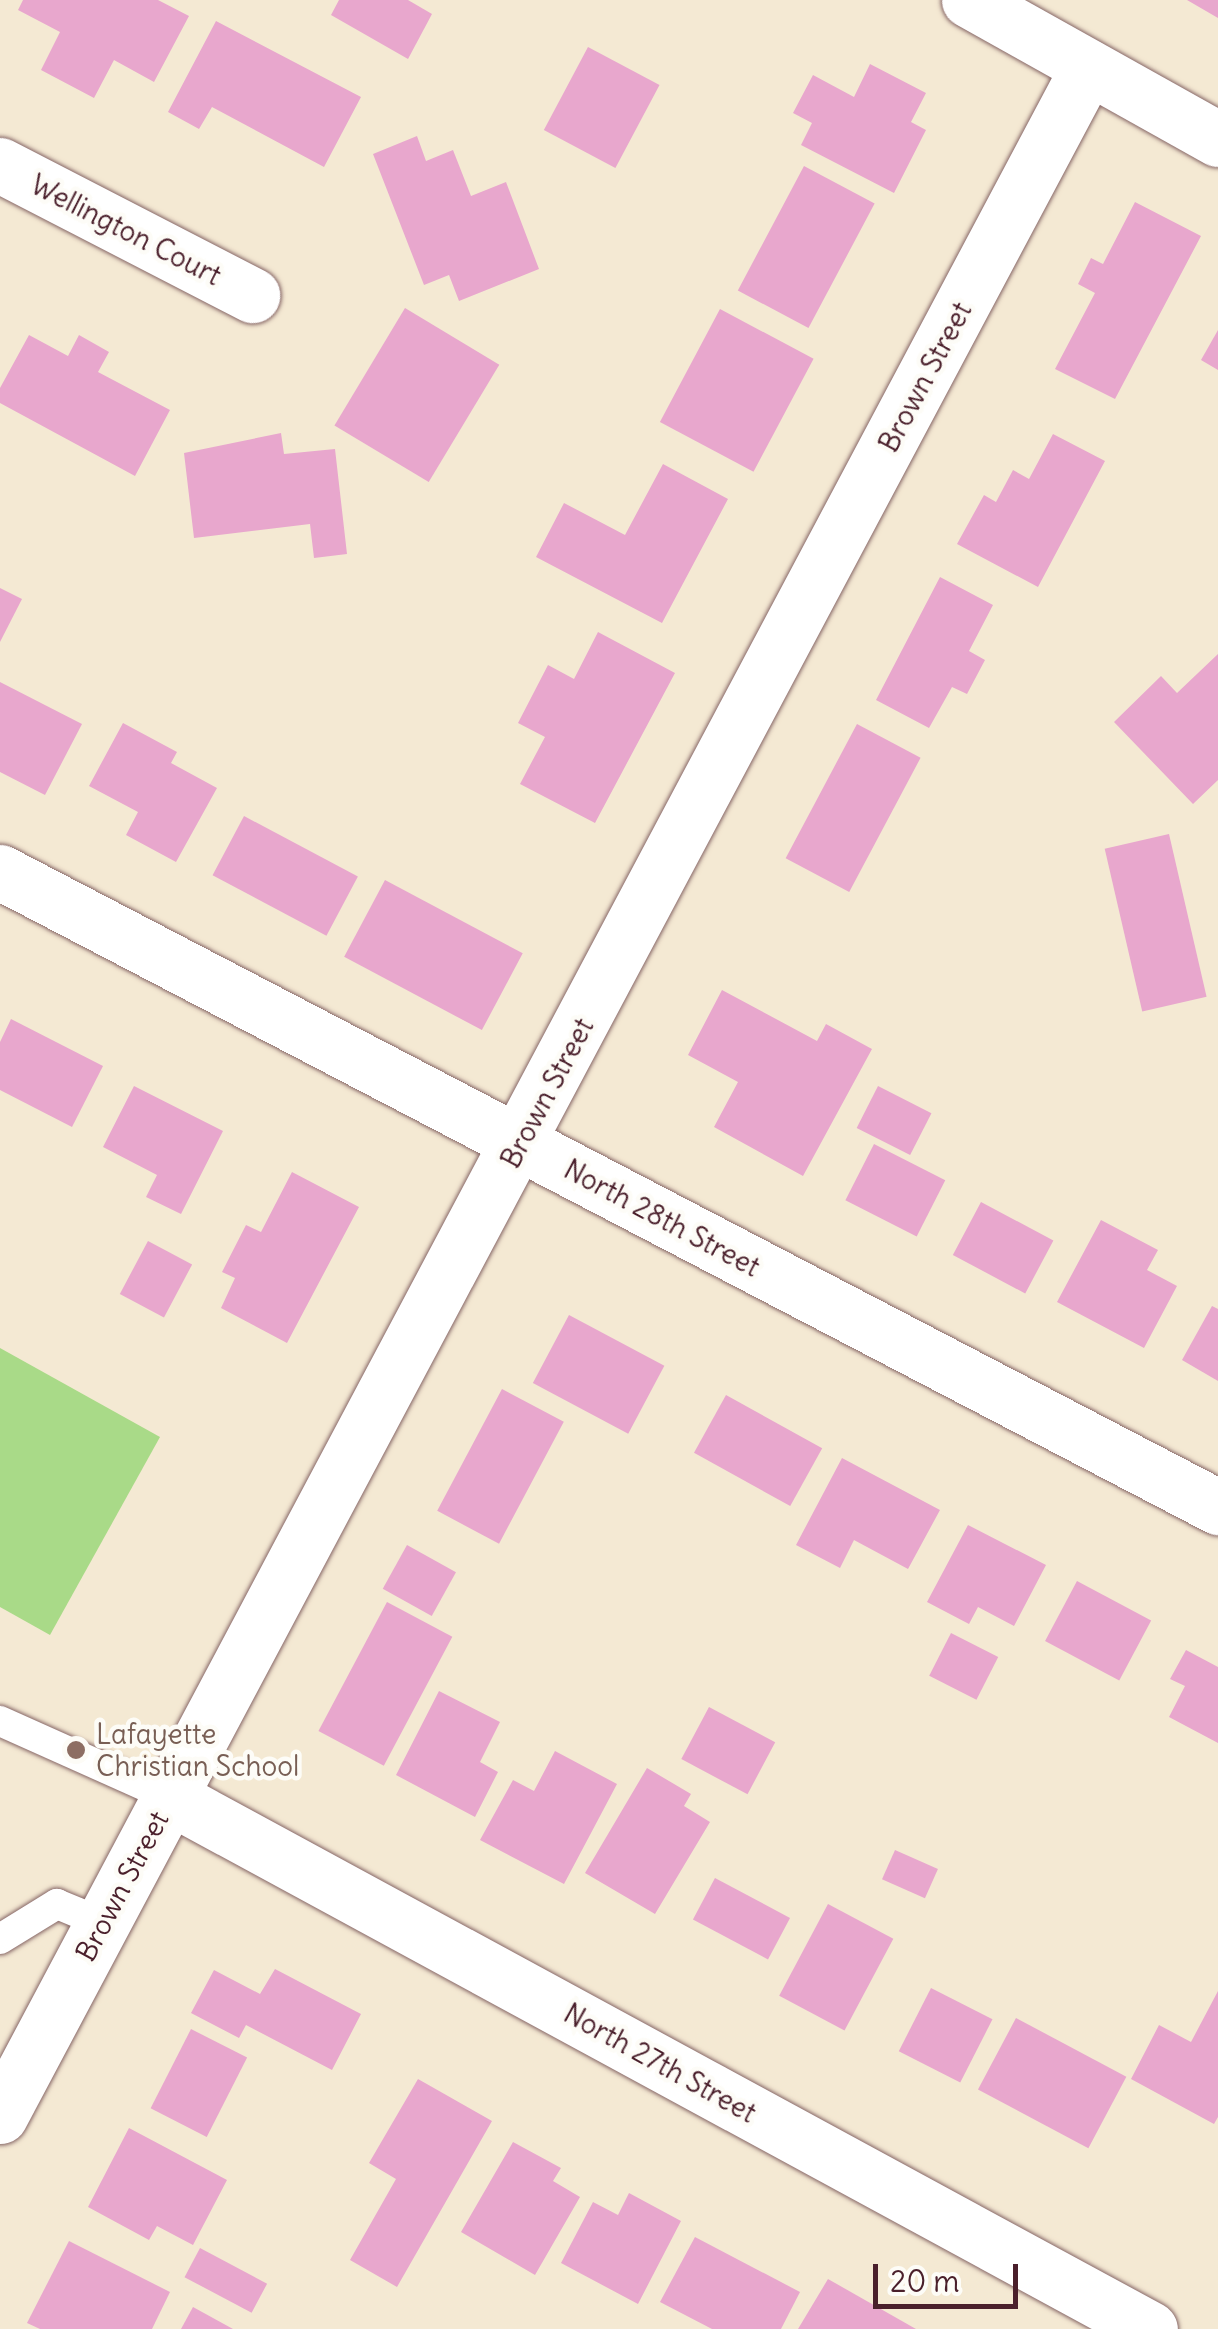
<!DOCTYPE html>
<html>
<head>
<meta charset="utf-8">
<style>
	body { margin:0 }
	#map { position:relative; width:1218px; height:2329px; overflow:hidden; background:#f4e9d3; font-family:Delius,sans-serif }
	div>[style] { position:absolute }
	.green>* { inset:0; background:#a9da88 }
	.building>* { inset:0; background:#e8a7cd; transform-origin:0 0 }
	.roads { filter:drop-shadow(0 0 2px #866666) drop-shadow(0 0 2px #866666) }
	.service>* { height:30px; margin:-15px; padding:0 15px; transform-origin:15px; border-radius:15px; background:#fff }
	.minor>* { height:55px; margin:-27.5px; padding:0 27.5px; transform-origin:27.5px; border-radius:27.5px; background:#fff }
	.dots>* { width:28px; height:28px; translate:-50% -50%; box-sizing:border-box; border:5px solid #fdfcf7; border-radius:50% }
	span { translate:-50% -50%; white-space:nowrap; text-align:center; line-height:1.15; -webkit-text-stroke:9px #fdfcf7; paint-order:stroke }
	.street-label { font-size:28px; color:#4a1f2b }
	.education-label { font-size:28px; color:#785e54 }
	.left { translate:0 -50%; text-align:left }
	.scale { position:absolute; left:873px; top:2264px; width:145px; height:45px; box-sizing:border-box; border:5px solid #4a1f2b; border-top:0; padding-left:12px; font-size:30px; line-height:35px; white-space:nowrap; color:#4a1f2b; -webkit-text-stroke:8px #fdfcf7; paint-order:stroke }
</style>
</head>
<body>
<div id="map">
	<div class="green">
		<i style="clip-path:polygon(0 1348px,160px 1437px,50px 1635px,0 1607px)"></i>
	</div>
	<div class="building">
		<i style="clip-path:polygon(23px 0,158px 0,189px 16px,154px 82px,114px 60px,94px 98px,41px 70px,60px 32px,18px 10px)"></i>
		<i style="clip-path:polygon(339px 0,408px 0,432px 14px,408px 59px,331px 15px)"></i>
		<i style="clip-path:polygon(1187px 0,1218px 0,1218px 18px)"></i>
		<i style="clip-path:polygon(216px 21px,361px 97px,324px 167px,212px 107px,199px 129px,168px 112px)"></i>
		<i style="left:588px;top:47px;width:81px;height:94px;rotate:28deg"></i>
		<i style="clip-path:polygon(870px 64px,926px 93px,911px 122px,926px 130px,894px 193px,801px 145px,812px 123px,793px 113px,813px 75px,854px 97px)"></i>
		<i style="clip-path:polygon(417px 136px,426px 161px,453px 150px,471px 196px,506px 182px,539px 269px,459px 301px,449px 275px,424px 285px,373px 154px)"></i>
		<i style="left:804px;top:166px;width:80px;height:141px;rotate:28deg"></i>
		<i style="clip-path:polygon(1135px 202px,1201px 236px,1115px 399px,1055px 369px,1095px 293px,1078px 284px,1091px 258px,1103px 264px)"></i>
		<i style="left:405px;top:308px;width:110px;height:137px;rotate:31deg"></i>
		<i style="left:720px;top:309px;width:106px;height:128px;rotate:28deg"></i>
		<i style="clip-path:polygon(1218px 330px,1218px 370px,1201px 360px)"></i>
		<i style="clip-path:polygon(29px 335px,68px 356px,79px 335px,109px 352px,98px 372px,170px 410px,135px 476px,0 403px,0 388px)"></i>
		<i style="clip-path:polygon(281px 433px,284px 454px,335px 449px,347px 554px,314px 558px,310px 524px,194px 538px,184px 453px)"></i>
		<i style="clip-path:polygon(1053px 434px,1105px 461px,1038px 587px,957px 544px,984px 495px,996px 502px,1013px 470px,1029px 479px)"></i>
		<i style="clip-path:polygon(663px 464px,728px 499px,662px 623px,536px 557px,564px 503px,625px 535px)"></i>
		<i style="clip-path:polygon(940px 577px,993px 605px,969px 651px,985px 660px,967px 694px,952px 687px,929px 728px,876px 700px)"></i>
		<i style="clip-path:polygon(0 588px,22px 599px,0 642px)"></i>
		<i style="clip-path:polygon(598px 632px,675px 673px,595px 823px,520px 784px,545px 737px,518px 723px,548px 665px,574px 679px)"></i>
		<i style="clip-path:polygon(1218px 654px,1218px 780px,1193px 804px,1114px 722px,1161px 676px,1177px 693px)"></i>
		<i style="clip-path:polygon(0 682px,82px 724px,45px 795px,0 772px)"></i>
		<i style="clip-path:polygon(123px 723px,177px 752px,171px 763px,217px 788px,176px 862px,126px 835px,138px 812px,89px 786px)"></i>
		<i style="left:857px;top:724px;width:72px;height:152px;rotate:28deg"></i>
		<i style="left:244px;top:816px;width:129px;height:67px;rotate:28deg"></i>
		<i style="left:1169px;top:834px;width:167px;height:66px;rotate:77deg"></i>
		<i style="left:385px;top:880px;width:156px;height:87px;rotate:28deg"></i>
		<i style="clip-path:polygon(722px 990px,817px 1041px,826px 1024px,872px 1049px,803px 1176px,714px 1127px,738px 1082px,688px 1055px)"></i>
		<i style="clip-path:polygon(11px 1019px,103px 1066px,72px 1127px,0 1090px,0 1042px)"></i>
		<i style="clip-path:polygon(134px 1086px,223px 1131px,181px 1214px,146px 1197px,157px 1175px,103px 1147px)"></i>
		<i style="left:878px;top:1086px;width:60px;height:47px;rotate:27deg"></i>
		<i style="left:874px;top:1144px;width:80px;height:63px;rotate:27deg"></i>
		<i style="clip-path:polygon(292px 1172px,359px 1207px,287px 1343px,221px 1308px,235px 1278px,222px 1272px,246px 1225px,261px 1232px)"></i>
		<i style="left:981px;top:1202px;width:82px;height:60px;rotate:28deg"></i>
		<i style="clip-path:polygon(1101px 1220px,1158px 1250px,1147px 1270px,1177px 1286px,1144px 1348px,1057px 1302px)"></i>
		<i style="left:148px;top:1241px;width:50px;height:60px;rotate:28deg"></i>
		<i style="clip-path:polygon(1212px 1306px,1218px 1309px,1218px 1381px,1182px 1360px)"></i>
		<i style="left:569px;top:1315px;width:108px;height:77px;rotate:28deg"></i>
		<i style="left:502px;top:1389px;width:70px;height:138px;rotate:28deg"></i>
		<i style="left:726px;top:1395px;width:110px;height:66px;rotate:29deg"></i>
		<i style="clip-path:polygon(842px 1458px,940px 1510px,908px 1569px,854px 1540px,840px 1568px,796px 1545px)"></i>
		<i style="clip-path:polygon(968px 1525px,1046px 1565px,1014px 1626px,978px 1607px,969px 1624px,927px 1602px)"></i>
		<i style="left:407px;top:1545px;width:56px;height:50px;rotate:29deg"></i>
		<i style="left:1077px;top:1581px;width:84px;height:68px;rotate:28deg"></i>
		<i style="left:387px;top:1602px;width:74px;height:146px;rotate:28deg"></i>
		<i style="left:951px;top:1633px;width:53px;height:48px;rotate:27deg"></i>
		<i style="clip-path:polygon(1186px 1650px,1218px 1667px,1218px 1743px,1169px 1717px,1185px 1686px,1170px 1679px)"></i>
		<i style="clip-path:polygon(439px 1691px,500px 1722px,480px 1762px,498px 1772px,475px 1817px,396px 1775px)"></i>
		<i style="left:709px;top:1707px;width:75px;height:59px;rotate:28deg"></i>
		<i style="clip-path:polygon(555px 1751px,617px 1784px,564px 1884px,480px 1840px,513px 1780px,534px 1791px)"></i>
		<i style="clip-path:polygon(647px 1768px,691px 1794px,684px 1806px,710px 1822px,655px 1914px,585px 1873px)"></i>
		<i style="left:895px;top:1850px;width:47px;height:32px;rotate:24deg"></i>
		<i style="left:715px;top:1878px;width:85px;height:47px;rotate:28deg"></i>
		<i style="left:828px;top:1904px;width:74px;height:104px;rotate:28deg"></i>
		<i style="clip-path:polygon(275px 1969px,361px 2014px,332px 2070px,246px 2025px,239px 2038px,191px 2013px,214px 1970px,260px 1994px)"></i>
		<i style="left:931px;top:1988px;width:69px;height:71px;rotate:27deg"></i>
		<i style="clip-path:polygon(1218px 1991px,1218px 2117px,1214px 2124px,1131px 2079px,1159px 2025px,1191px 2042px)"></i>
		<i style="left:1016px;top:2018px;width:125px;height:81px;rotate:28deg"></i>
		<i style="left:191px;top:2029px;width:63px;height:89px;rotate:27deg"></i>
		<i style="clip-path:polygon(418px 2079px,492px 2121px,397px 2287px,350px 2260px,396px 2179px,369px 2163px)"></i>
		<i style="clip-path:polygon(129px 2128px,227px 2180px,193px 2245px,157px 2226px,149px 2240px,88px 2207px)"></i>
		<i style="clip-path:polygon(513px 2142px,561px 2168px,553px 2181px,580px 2197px,535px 2275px,461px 2232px)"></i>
		<i style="clip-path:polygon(629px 2193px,681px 2221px,638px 2304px,561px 2263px,593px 2202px,618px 2215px)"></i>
		<i style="clip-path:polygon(695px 2237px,800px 2292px,781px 2329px,712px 2329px,660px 2302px)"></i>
		<i style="clip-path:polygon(69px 2241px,170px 2292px,152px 2329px,40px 2329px,27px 2323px)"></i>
		<i style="left:200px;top:2248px;width:76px;height:33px;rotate:28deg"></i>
		<i style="clip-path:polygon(828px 2279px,916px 2329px,798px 2329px)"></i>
		<i style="clip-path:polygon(193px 2307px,233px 2329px,181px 2329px)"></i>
	</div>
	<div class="roads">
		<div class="service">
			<i style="left:0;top:1721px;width:186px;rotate:24.1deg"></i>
			<i style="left:0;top:1939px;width:67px;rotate:-31.6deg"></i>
			<i style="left:57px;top:1904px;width:50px;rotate:22.4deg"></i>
		</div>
		<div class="minor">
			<i style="left:969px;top:0;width:285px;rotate:29.2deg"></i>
			<i style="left:0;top:165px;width:284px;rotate:27.3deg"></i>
			<i style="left:0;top:872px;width:1374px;rotate:27.54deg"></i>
			<i style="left:170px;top:1797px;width:1115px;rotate:28.5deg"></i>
			<i style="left:0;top:2116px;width:2320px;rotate:-62.03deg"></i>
		</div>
	</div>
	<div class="dots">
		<i style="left:76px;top:1750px;background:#8d6e63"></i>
	</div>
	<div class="street-label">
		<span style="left:126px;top:230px;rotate:27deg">Wellington Court</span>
		<span style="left:925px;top:377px;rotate:-62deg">Brown Street</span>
		<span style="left:547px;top:1093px;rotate:-62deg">Brown Street</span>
		<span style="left:662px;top:1218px;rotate:28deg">North 28th Street</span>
		<span style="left:122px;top:1886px;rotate:-62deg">Brown Street</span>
		<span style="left:660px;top:2063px;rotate:29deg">North 27th Street</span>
	</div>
	<div class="education-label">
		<span class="left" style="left:96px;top:1750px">Lafayette<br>Christian School</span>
	</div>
	<div class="scale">20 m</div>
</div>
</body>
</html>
